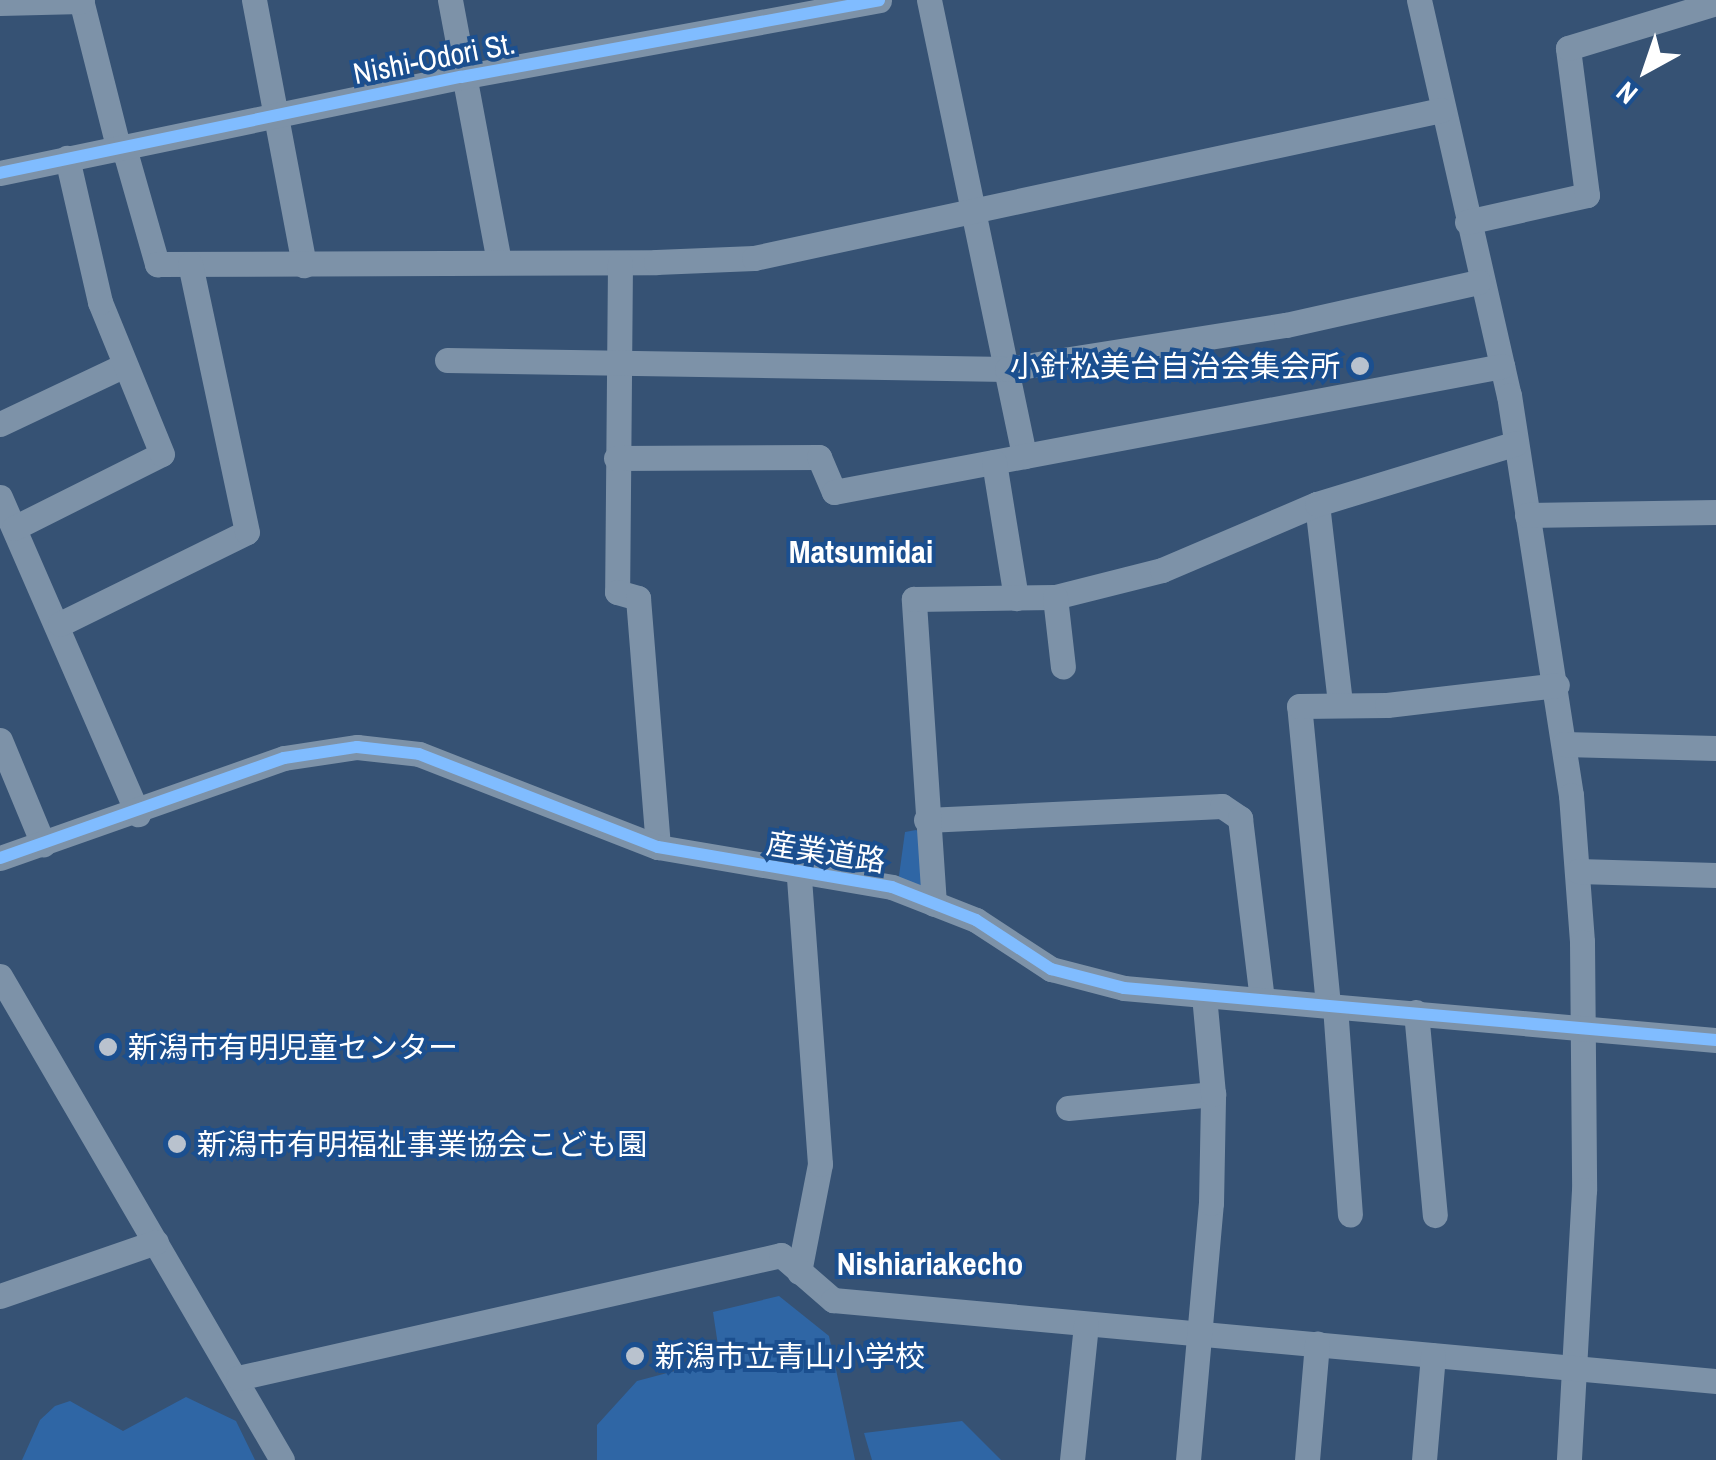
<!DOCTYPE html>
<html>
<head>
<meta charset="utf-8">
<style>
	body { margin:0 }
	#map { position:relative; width:1716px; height:1460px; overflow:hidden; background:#365274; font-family:"Archivo Narrow","Noto Sans JP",sans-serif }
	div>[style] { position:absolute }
	.green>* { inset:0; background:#2f66a5 }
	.minor>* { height:25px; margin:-12.5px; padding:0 12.5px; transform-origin:12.5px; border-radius:12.5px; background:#7d92a8 }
	.cycleway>* { height:12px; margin:-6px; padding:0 6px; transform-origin:6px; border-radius:6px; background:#80bcff }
	.dots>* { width:28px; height:28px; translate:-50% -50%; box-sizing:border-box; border:5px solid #1b4f8f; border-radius:50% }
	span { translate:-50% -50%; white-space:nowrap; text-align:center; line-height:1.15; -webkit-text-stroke:8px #1b4f8f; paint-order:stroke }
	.street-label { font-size:30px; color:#fff }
	.poi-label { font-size:30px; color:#fff }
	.right { translate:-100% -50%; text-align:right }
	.left { translate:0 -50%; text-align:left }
	.neighbourhood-label { font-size:32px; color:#fff; font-weight:700 }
	.north { position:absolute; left:1596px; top:20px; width:100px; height:100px; -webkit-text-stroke:8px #1b4f8f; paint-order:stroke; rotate:220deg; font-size:28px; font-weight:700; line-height:40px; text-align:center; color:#fff }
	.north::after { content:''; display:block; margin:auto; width:35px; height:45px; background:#fff; clip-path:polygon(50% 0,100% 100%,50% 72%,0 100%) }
</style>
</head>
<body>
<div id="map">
	<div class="green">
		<i style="clip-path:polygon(916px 830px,924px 835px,924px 889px,898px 883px,905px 832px)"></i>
		<i style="clip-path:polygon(779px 1296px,829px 1336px,855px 1460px,597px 1460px,597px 1425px,637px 1381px,720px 1359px,713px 1312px)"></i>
		<i style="clip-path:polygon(186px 1397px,236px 1421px,255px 1460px,22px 1460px,40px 1420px,55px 1406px,70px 1401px,123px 1431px)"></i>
		<i style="clip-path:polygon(962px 1421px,1001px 1460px,872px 1460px,864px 1433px)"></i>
	</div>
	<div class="minor">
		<i style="left:81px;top:0;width:155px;rotate:75.8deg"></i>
		<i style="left:254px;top:0;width:270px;rotate:79.3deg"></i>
		<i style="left:450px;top:0;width:266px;rotate:79.4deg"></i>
		<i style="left:929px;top:0;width:466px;rotate:78.2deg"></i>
		<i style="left:1419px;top:0;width:405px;rotate:77.2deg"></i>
		<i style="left:1509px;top:395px;width:405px;rotate:81.2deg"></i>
		<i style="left:1571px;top:795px;width:147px;rotate:85.7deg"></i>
		<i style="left:1582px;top:942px;width:248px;rotate:89.5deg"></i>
		<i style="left:1584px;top:1190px;width:270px;rotate:93.2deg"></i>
		<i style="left:0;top:3px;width:82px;rotate:-1.4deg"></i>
		<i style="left:124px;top:148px;width:121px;rotate:74.1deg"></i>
		<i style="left:157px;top:264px;width:499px;rotate:-0.2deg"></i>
		<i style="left:656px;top:262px;width:98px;rotate:-2.3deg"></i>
		<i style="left:754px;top:258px;width:703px;rotate:-12.16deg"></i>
		<i style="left:0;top:173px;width:471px;rotate:-11.8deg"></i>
		<i style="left:461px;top:77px;width:425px;rotate:-10.4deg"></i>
		<i style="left:1467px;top:222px;width:123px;rotate:-12.7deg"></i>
		<i style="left:1587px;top:195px;width:148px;rotate:-97.4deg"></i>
		<i style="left:1568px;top:48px;width:155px;rotate:-16.9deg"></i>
		<i style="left:620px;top:263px;width:329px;rotate:90.5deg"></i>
		<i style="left:617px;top:592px;width:22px;rotate:16deg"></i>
		<i style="left:638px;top:598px;width:250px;rotate:85.4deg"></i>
		<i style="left:447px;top:360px;width:560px;rotate:0.92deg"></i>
		<i style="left:1007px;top:369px;width:282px;rotate:-9deg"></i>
		<i style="left:1286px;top:325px;width:197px;rotate:-12.6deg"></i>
		<i style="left:0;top:424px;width:138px;rotate:-25.3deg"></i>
		<i style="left:616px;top:458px;width:203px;rotate:-0.3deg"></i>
		<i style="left:819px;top:457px;width:38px;rotate:67deg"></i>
		<i style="left:834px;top:492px;width:680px;rotate:-10.68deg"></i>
		<i style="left:994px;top:462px;width:138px;rotate:80.8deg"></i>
		<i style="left:0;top:497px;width:346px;rotate:66.5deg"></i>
		<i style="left:1317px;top:504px;width:200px;rotate:83.4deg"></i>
		<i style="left:1527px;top:515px;width:189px;rotate:-0.9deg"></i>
		<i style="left:14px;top:528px;width:165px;rotate:-26.6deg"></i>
		<i style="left:162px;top:454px;width:164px;rotate:-112.2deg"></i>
		<i style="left:100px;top:302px;width:148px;rotate:-102.9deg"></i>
		<i style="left:1055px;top:597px;width:110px;rotate:-14.2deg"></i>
		<i style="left:1162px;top:570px;width:168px;rotate:-23.1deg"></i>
		<i style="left:1317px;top:504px;width:208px;rotate:-17deg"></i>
		<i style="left:60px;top:624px;width:208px;rotate:-26.2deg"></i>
		<i style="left:247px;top:532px;width:274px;rotate:-102deg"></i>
		<i style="left:0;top:740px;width:113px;rotate:67.5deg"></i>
		<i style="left:1564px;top:744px;width:152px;rotate:1.5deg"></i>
		<i style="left:926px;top:820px;width:296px;rotate:-2.7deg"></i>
		<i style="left:1222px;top:806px;width:22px;rotate:34deg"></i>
		<i style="left:1240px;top:818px;width:183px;rotate:83.1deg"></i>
		<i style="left:0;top:858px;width:301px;rotate:-19.4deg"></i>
		<i style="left:284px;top:758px;width:74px;rotate:-8.6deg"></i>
		<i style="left:357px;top:747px;width:62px;rotate:6.4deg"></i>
		<i style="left:419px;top:754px;width:256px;rotate:21.3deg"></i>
		<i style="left:658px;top:847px;width:237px;rotate:9.7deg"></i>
		<i style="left:892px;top:887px;width:90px;rotate:21.4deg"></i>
		<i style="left:976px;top:920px;width:90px;rotate:33.2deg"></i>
		<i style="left:1051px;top:969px;width:75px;rotate:14.6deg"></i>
		<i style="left:1124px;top:988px;width:594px;rotate:5.02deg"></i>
		<i style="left:1578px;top:871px;width:138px;rotate:1.7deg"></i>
		<i style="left:934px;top:904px;width:306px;rotate:-93.8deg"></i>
		<i style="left:914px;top:599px;width:141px;rotate:-0.8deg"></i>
		<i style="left:1055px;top:597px;width:70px;rotate:83.5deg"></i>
		<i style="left:0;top:976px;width:560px;rotate:59.77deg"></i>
		<i style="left:1328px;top:1005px;width:300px;rotate:-95.5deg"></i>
		<i style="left:1299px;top:706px;width:88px;rotate:-0.7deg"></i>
		<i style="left:1387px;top:705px;width:171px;rotate:-6.7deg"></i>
		<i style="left:1335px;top:1006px;width:209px;rotate:85.9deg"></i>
		<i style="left:1416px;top:1012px;width:204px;rotate:84.7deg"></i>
		<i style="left:1068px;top:1108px;width:146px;rotate:-5.5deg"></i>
		<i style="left:799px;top:1272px;width:110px;rotate:-79deg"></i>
		<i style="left:820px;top:1164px;width:289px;rotate:-94.2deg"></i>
		<i style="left:0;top:1296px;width:165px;rotate:-19.1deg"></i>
		<i style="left:238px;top:1378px;width:557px;rotate:-12.76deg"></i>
		<i style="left:781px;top:1255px;width:69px;rotate:40.9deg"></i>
		<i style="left:833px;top:1300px;width:887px;rotate:5.24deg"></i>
		<i style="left:1072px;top:1460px;width:136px;rotate:-84.1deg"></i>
		<i style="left:1188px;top:1460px;width:258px;rotate:-84.9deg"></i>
		<i style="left:1211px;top:1203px;width:109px;rotate:-88.9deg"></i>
		<i style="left:1213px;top:1094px;width:99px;rotate:-95.2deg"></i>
		<i style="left:1307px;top:1460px;width:117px;rotate:-85.1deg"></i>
		<i style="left:1424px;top:1460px;width:105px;rotate:-85.1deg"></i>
	</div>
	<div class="cycleway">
		<i style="left:0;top:173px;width:471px;rotate:-11.8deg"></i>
		<i style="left:461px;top:77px;width:425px;rotate:-10.4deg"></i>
		<i style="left:0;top:858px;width:301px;rotate:-19.4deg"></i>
		<i style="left:284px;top:758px;width:74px;rotate:-8.6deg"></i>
		<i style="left:357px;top:747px;width:62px;rotate:6.4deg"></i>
		<i style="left:419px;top:754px;width:256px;rotate:21.3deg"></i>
		<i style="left:658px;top:847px;width:237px;rotate:9.7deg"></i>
		<i style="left:892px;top:887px;width:90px;rotate:21.4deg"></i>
		<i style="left:976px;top:920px;width:90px;rotate:33.2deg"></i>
		<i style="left:1051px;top:969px;width:75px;rotate:14.6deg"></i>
		<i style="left:1124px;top:988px;width:594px;rotate:5.02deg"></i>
	</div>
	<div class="dots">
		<i style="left:1360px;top:366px;background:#b9c2ce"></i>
		<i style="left:108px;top:1047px;background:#b9c2ce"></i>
		<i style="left:177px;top:1144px;background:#b9c2ce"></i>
		<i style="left:635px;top:1356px;background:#b9c2ce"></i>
	</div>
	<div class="street-label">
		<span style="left:434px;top:58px;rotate:-11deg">Nishi-Odori St.</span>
		<span style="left:826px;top:852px;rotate:9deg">産業道路</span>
	</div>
	<div class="poi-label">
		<span class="right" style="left:1340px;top:366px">小針松美台自治会集会所</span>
		<span class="left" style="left:128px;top:1047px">新潟市有明児童センター</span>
		<span class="left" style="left:197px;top:1144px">新潟市有明福祉事業協会こども園</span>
		<span class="left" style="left:655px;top:1356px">新潟市立青山小学校</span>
	</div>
	<div class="neighbourhood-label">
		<span style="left:861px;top:552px">Matsumidai</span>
		<span style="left:930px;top:1264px">Nishiariakecho</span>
	</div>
	<div class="north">N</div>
</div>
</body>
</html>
